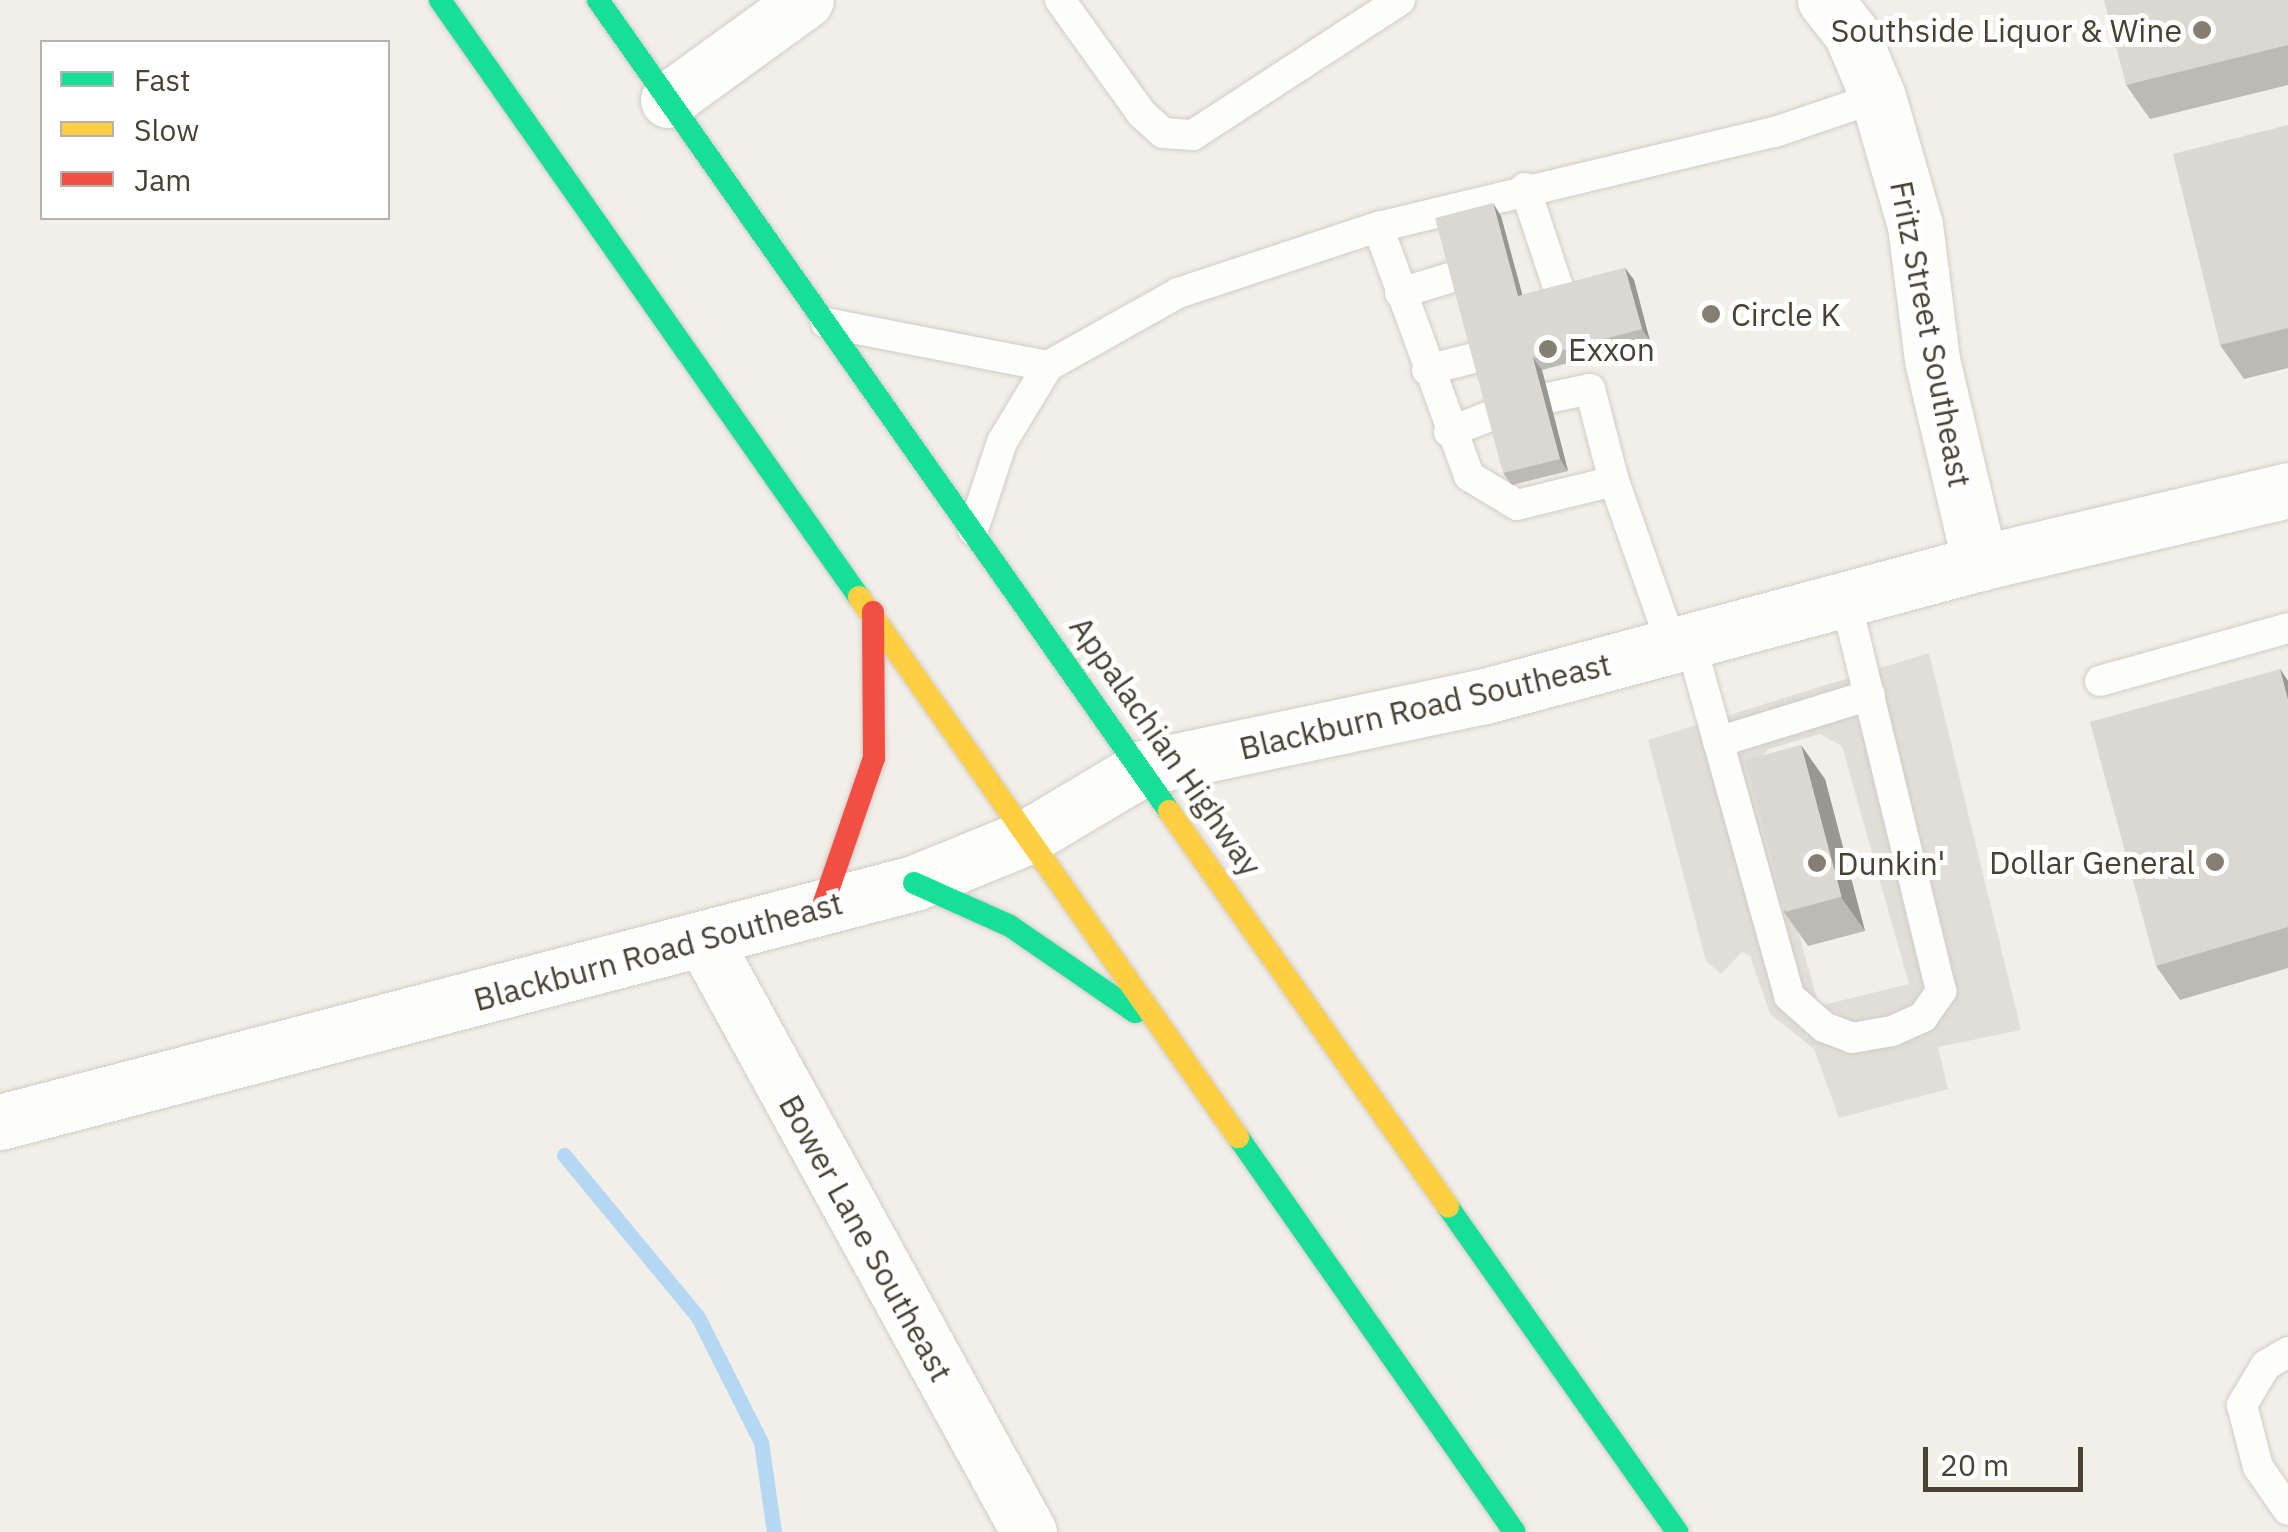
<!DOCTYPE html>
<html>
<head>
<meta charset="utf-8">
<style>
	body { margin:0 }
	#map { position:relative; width:2288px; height:1532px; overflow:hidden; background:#f2efe8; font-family:"IBM Plex Sans",sans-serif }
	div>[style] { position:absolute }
	.parking>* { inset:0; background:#e1ded8 }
	.stream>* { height:15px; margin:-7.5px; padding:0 7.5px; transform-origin:7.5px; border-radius:7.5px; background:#b4d7f4 }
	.roads { filter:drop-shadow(0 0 2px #cfccc6) drop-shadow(0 0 2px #cfccc6) }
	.lane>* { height:30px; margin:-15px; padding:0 15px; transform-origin:15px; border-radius:15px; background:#fdfdfc }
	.street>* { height:55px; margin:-27.5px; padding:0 27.5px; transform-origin:27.5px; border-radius:27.5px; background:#fdfdfc }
	.fast>* { height:22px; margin:-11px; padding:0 11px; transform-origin:11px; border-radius:11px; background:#16e098 }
	.slow>* { height:22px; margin:-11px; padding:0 11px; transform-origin:11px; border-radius:11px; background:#ffcf43 }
	.jam>* { height:22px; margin:-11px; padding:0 11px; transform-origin:11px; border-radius:11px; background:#f24e42 }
	.wall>* { inset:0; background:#bcbab4 }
	.shaded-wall>* { inset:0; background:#999792 }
	.building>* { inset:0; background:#dbd8d1; transform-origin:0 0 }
	.dots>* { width:28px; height:28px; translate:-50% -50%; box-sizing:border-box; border:5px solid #fff; border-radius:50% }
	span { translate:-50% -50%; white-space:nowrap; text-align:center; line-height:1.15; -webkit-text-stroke:10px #fff; paint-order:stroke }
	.poi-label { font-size:32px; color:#484134 }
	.right { translate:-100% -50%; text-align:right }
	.left { translate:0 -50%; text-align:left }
	.street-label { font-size:32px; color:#484134 }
	.legend { position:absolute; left:40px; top:40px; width:350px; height:180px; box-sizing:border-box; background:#fff; border:2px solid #b6b3ae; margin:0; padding:12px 18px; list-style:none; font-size:30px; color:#484134 }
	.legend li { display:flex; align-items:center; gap:20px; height:50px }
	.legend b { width:50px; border:2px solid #b6b3ae }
	.scale { position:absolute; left:1923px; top:1447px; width:160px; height:45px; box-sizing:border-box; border:5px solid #484134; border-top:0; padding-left:12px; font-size:30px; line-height:35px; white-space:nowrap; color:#484134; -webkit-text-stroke:8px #fff; paint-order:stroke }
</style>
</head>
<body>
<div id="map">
	<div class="parking">
		<i style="clip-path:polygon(evenodd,1929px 653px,2021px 1030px,1938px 1047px,1948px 1089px,1839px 1118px,1814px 1049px,1770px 1014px,1750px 956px,1742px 952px,1721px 974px,1706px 961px,1648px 740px,1929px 653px,1820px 734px,1842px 746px,1909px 984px,1819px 1006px,1752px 767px,1769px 749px,1820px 734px)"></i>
	</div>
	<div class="stream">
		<i style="left:564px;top:1155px;width:210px;rotate:50.4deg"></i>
		<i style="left:698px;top:1317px;width:140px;rotate:63.3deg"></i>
		<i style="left:761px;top:1442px;width:91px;rotate:81.8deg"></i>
	</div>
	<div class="roads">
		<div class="lane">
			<i style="left:1060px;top:0;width:140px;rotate:54.3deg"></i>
			<i style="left:1142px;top:114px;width:28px;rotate:42deg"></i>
			<i style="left:1163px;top:133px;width:30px;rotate:4deg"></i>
			<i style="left:1193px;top:135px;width:247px;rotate:-33.1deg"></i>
			<i style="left:1525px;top:188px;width:117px;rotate:71.6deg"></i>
			<i style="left:1378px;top:227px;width:265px;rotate:69.9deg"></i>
			<i style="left:1469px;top:476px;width:56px;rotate:31.1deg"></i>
			<i style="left:1517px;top:505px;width:100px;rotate:-13.9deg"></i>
			<i style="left:1614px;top:481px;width:178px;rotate:70.6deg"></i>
			<i style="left:1400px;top:293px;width:59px;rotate:-16.9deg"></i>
			<i style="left:826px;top:323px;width:226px;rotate:11deg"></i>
			<i style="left:1427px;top:370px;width:52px;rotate:-14.6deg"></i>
			<i style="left:1548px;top:398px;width:43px;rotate:-12.1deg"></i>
			<i style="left:1590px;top:389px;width:95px;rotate:75.4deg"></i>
			<i style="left:1449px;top:432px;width:47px;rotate:-21.1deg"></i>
			<i style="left:973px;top:530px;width:93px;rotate:-71.8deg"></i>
			<i style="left:1002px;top:442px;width:89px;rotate:-58.8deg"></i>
			<i style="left:1048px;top:366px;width:149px;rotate:-29.3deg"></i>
			<i style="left:1178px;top:293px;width:211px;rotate:-18.3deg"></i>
			<i style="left:1378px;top:227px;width:408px;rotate:-13.5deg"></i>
			<i style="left:1775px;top:132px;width:109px;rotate:-18.8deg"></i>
			<i style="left:1691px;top:644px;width:365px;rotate:74.4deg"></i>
			<i style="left:1789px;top:996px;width:47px;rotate:41.5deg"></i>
			<i style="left:1824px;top:1027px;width:30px;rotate:21deg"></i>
			<i style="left:1852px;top:1038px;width:41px;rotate:-9.9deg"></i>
			<i style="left:1892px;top:1031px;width:34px;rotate:-24deg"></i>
			<i style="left:1923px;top:1017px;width:32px;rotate:-55deg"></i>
			<i style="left:1941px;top:991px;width:401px;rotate:-103.7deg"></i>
			<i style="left:2100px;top:681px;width:195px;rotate:-15.7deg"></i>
			<i style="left:1718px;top:742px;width:159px;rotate:-17.2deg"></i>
			<i style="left:2288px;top:1352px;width:26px;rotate:149deg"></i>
			<i style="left:2266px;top:1365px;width:47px;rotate:121deg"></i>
			<i style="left:2242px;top:1405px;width:64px;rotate:75.5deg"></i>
			<i style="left:2258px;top:1467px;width:52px;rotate:55.1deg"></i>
		</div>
		<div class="street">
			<i style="left:1825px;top:0;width:42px;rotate:51.8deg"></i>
			<i style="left:1851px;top:33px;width:69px;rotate:67.1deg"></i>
			<i style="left:1878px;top:97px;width:133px;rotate:73.9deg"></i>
			<i style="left:1915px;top:225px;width:136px;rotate:82.8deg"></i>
			<i style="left:1932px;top:360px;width:209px;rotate:76.7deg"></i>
			<i style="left:668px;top:100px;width:170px;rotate:-35.9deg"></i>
			<i style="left:705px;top:942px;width:673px;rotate:61.23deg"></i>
			<i style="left:0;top:1122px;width:945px;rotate:-14.65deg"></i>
			<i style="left:914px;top:883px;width:124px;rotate:-22.2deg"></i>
			<i style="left:1029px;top:836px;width:133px;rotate:-30.8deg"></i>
			<i style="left:1143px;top:768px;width:349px;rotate:-11.9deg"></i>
			<i style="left:1485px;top:696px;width:513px;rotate:-15.04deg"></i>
			<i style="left:1980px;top:563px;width:317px;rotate:-13.3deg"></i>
		</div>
		<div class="fast">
			<i style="left:440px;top:0;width:729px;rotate:54.94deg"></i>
			<i style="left:598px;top:0;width:992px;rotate:54.85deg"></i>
			<i style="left:914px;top:883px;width:105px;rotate:24.1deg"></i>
			<i style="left:1010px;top:926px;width:152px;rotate:34.5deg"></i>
			<i style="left:1238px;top:1137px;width:482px;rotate:55deg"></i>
			<i style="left:1448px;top:1207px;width:398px;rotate:54.8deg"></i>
		</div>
		<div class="slow">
			<i style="left:859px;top:597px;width:660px;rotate:54.94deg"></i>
			<i style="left:1169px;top:811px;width:484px;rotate:54.8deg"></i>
		</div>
		<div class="jam">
			<i style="left:822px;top:908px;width:159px;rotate:-70.9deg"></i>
			<i style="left:874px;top:758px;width:146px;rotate:-90.4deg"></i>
		</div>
	</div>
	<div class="wall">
		<i style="clip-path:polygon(2288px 0,2288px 85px,2150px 119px,2126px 85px)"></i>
		<i style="clip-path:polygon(2288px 125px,2288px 368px,2244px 379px,2220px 345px)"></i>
		<i style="clip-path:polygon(1501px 216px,1522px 295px,1625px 268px,1634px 280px,1650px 341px,1542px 370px,1568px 471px,1512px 485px,1503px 473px)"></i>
		<i style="clip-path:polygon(2280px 669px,2288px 681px,2288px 968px,2180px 1000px,2156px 966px)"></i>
		<i style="clip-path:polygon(1825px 779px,1865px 931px,1808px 946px,1784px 912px)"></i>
	</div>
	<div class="shaded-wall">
		<i style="clip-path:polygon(1493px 203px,1501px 216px,1526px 308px,1518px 296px)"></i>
		<i style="clip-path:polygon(1625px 268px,1634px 280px,1650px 341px,1642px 329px)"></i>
		<i style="clip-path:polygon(1533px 358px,1542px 370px,1568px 471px,1560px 459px)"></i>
		<i style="clip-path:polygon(2280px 669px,2288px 681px,2288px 700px)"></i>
		<i style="clip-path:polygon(1801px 745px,1825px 779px,1865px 931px,1841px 897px)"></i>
	</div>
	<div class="building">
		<i style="clip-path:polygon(2104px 0,2288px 0,2288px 45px,2126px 85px)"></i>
		<i style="clip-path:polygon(2288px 125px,2288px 328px,2220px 345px,2173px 154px)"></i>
		<i style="clip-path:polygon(1493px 203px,1518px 296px,1625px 268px,1642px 329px,1533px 358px,1560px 459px,1503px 473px,1435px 218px)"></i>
		<i style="clip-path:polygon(2280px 669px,2288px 700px,2288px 927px,2156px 966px,2090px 722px)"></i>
		<i style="left:1801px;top:745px;width:157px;height:58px;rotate:75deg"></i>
	</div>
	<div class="dots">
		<i style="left:2202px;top:30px;background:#847e73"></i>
		<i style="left:1711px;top:314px;background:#847e73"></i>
		<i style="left:1548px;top:349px;background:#847e73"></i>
		<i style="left:2215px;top:862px;background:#847e73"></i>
		<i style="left:1817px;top:863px;background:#847e73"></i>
	</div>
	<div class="poi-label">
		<span class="right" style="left:2182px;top:30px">Southside Liquor &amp; Wine</span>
		<span class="left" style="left:1731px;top:314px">Circle K</span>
		<span class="left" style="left:1568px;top:349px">Exxon</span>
		<span class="right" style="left:2195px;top:862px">Dollar General</span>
		<span class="left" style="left:1837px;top:863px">Dunkin'</span>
	</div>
	<div class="street-label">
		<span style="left:1931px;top:334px;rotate:79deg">Fritz Street Southeast</span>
		<span style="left:1425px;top:706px;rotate:-13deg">Blackburn Road Southeast</span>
		<span style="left:1166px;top:746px;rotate:55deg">Appalachian Highway</span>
		<span style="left:658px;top:951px;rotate:-15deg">Blackburn Road Southeast</span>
		<span style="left:866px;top:1238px;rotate:61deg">Bower Lane Southeast</span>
	</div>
	<ul class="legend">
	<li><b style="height:12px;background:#16e098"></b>Fast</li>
	<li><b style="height:12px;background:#ffcf43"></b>Slow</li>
	<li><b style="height:12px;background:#f24e42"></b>Jam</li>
	</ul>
	<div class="scale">20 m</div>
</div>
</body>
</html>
